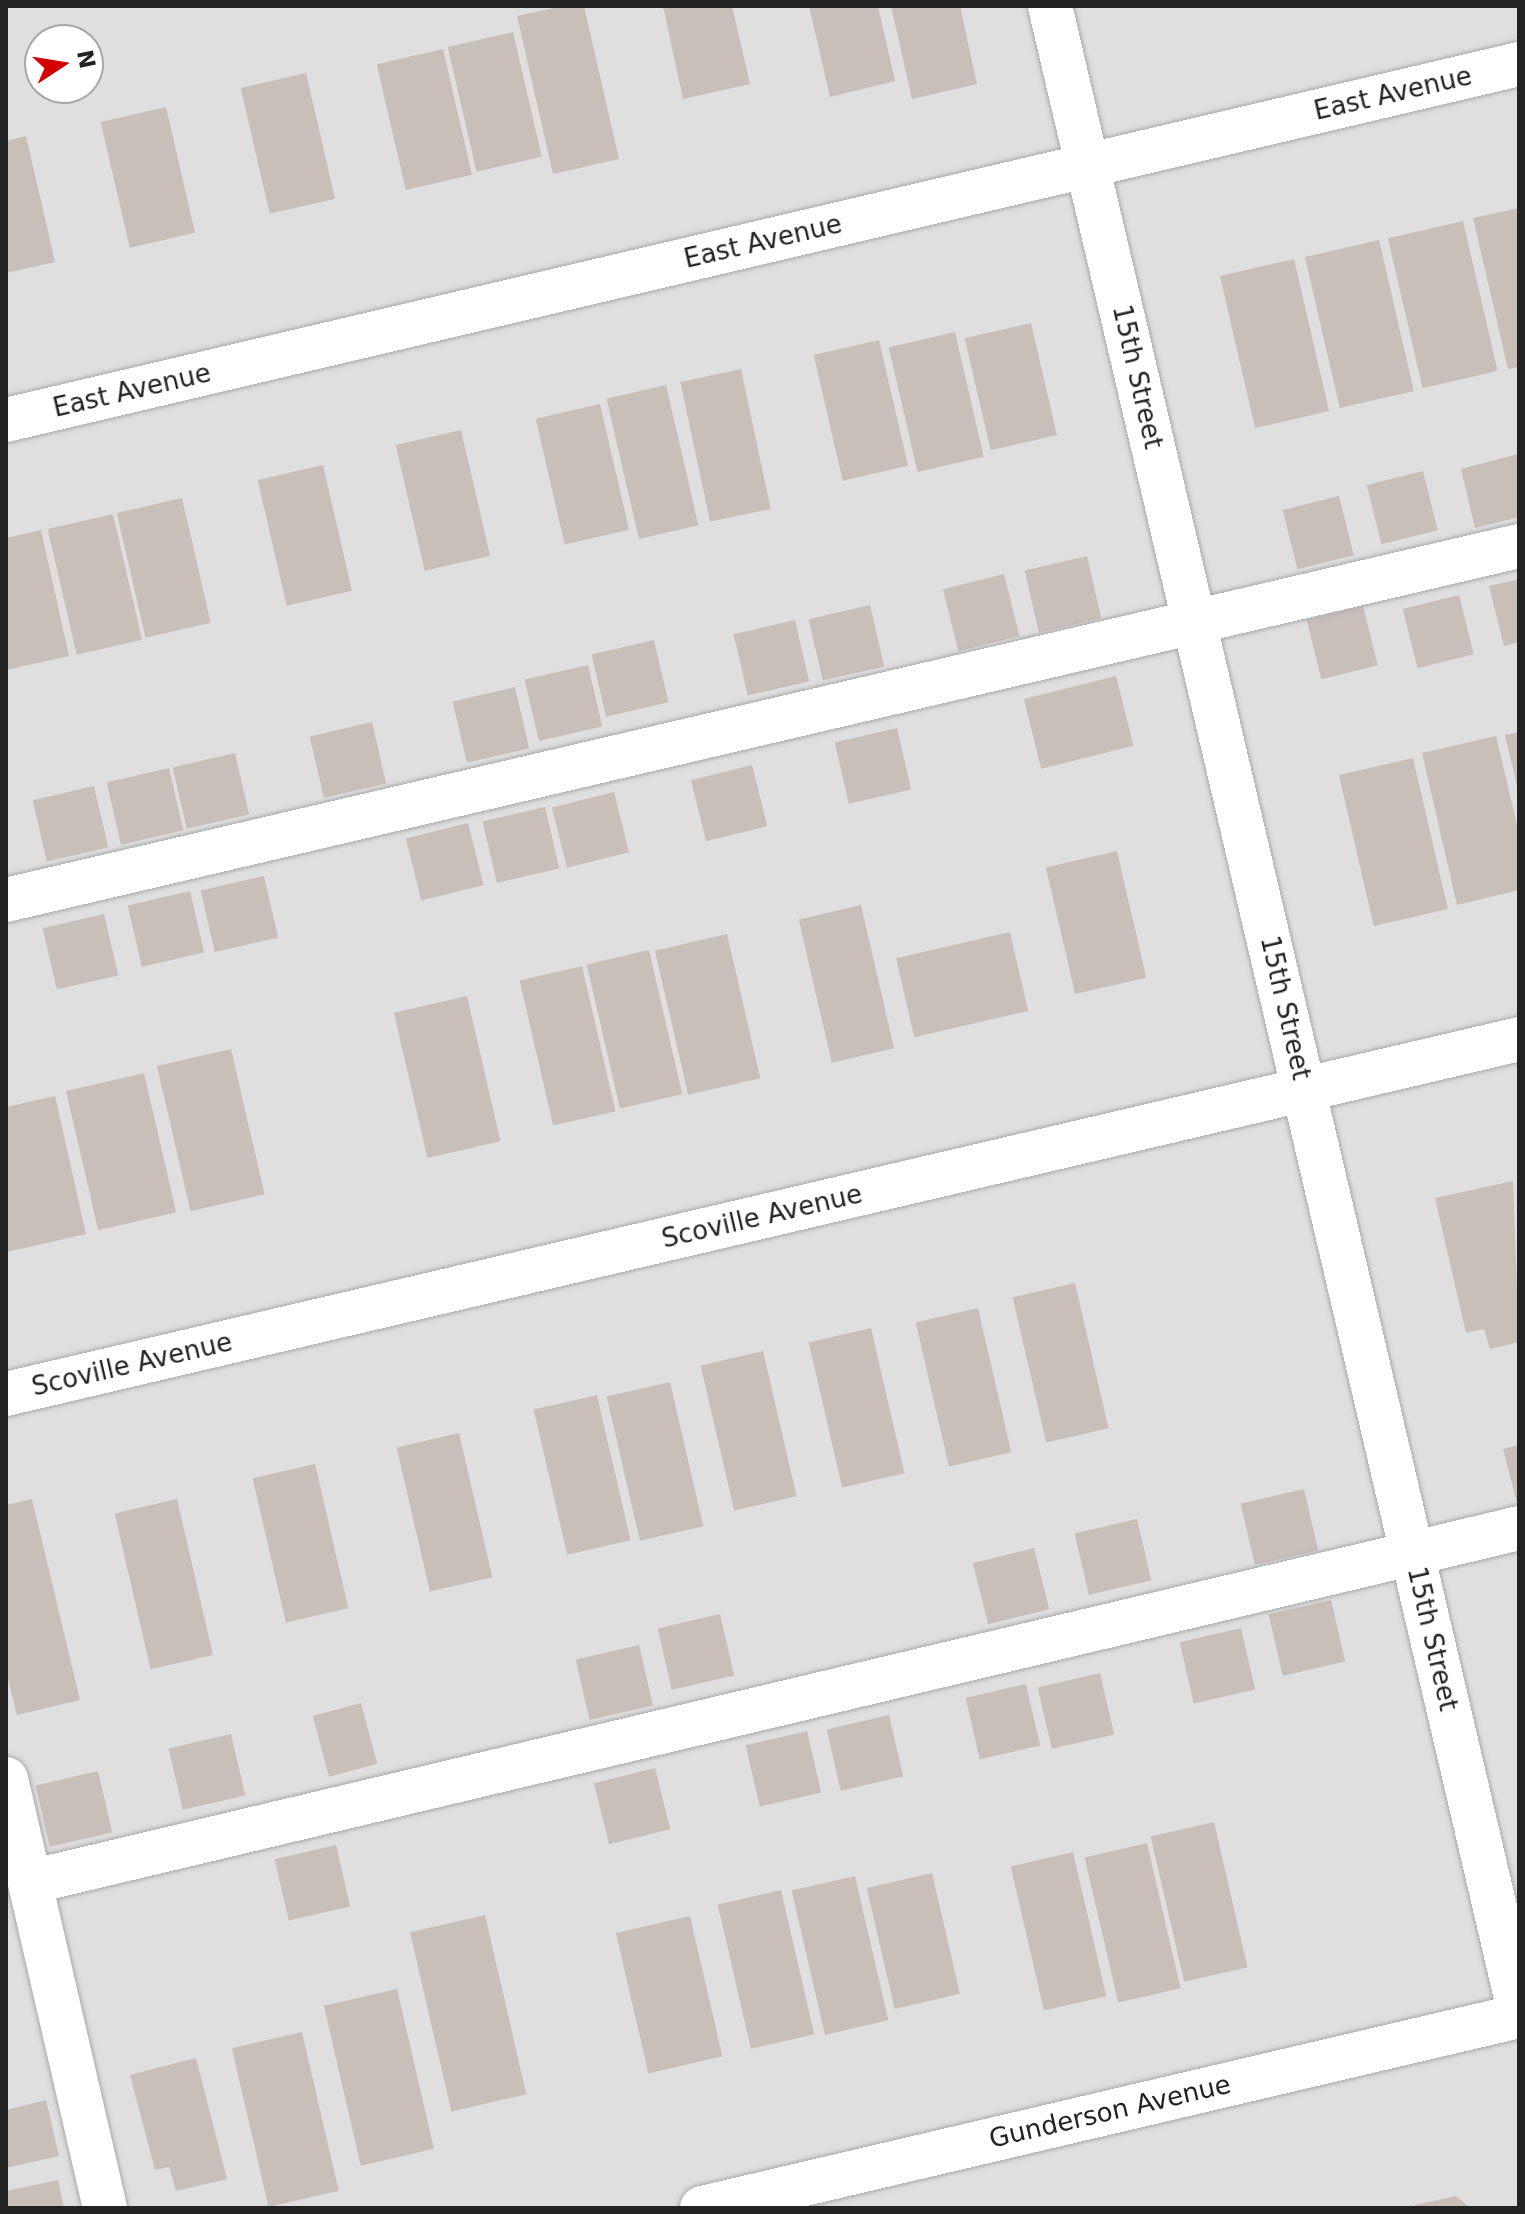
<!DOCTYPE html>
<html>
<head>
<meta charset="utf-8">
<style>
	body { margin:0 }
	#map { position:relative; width:1525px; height:2214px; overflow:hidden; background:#f2efe9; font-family:"DejaVu Sans",sans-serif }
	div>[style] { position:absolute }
	.residential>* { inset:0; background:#e0dfdf }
	.building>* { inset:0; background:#c7bfb8; transform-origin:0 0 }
	.roads { filter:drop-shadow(0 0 2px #a9a9a9) drop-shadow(0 0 2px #a9a9a9) }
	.minor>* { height:44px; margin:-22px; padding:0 22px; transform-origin:22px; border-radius:22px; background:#fff }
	span { translate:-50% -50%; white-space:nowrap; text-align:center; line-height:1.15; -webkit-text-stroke:7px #fff; paint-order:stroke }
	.street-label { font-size:26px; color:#222 }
	.frame { position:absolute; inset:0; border:8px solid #222; pointer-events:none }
	.north { position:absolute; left:24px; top:24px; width:80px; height:80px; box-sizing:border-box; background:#fff; border:2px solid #a7a7a7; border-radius:50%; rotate:78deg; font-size:22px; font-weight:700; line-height:32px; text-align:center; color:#222 }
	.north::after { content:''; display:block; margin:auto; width:28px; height:36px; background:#d40000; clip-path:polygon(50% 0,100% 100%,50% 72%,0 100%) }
</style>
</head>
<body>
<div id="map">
	<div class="residential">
		<i style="clip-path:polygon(evenodd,6px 6px,1519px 6px,1519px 2208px,6px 2208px,6px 6px,40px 40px,88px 40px,88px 88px,40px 88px,40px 40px)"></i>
	</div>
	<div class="building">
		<i style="clip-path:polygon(563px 6px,584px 6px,619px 159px,553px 174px,517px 16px)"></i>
		<i style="clip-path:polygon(663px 6px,732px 6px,750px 84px,683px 99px)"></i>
		<i style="clip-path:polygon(809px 6px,878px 6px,895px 81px,830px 97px)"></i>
		<i style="clip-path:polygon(891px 6px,960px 6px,977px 84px,912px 99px)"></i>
		<i style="left:513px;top:32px;width:128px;height:67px;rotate:77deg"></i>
		<i style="left:443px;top:49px;width:129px;height:68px;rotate:77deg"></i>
		<i style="left:306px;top:73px;width:129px;height:67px;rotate:77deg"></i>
		<i style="left:166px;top:107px;width:129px;height:67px;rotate:77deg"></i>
		<i style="clip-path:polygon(26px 136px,55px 262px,6px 273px,6px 141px)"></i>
		<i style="clip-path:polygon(1519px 208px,1519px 367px,1508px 369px,1473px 218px)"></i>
		<i style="left:1463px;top:221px;width:154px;height:77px;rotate:77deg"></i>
		<i style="left:1379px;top:240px;width:155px;height:76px;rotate:77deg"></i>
		<i style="left:1294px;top:259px;width:156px;height:76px;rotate:77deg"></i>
		<i style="left:1031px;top:323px;width:115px;height:68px;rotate:77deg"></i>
		<i style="left:955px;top:332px;width:128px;height:68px;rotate:77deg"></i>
		<i style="left:879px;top:340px;width:129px;height:67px;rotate:77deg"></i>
		<i style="left:741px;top:369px;width:143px;height:62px;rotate:78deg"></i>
		<i style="left:666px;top:385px;width:144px;height:61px;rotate:77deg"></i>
		<i style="left:600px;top:404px;width:129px;height:66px;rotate:77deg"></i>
		<i style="left:461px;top:430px;width:129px;height:67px;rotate:77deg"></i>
		<i style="clip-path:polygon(1518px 454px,1519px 517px,1475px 528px,1461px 469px)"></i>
		<i style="left:323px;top:465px;width:129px;height:67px;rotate:77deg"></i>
		<i style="left:1423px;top:471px;width:61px;height:58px;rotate:76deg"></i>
		<i style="left:1339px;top:496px;width:61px;height:58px;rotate:76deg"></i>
		<i style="left:182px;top:498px;width:128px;height:67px;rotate:77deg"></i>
		<i style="left:113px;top:514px;width:129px;height:67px;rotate:77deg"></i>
		<i style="clip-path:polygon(41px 530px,69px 656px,6px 670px,6px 538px)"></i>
		<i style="left:1087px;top:556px;width:64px;height:64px;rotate:77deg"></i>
		<i style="left:1004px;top:574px;width:64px;height:63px;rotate:76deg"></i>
		<i style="clip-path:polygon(1519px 579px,1519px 642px,1504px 646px,1489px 586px)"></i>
		<i style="left:1459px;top:595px;width:61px;height:58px;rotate:76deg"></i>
		<i style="left:870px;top:605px;width:63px;height:63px;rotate:77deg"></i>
		<i style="left:1363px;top:606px;width:61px;height:58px;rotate:76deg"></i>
		<i style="left:795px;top:620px;width:63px;height:63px;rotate:77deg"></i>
		<i style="left:654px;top:640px;width:64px;height:64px;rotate:77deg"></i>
		<i style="left:588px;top:665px;width:63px;height:65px;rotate:77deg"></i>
		<i style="left:1116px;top:676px;width:72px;height:95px;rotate:76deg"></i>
		<i style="left:515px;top:687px;width:63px;height:64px;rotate:77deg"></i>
		<i style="left:372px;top:722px;width:63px;height:64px;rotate:77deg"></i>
		<i style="left:897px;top:728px;width:63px;height:64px;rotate:77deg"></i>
		<i style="clip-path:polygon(1519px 732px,1519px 790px,1518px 790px,1505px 735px)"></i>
		<i style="clip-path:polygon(1496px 736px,1519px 833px,1519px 890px,1457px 905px,1422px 753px)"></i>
		<i style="left:235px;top:753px;width:63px;height:64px;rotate:77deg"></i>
		<i style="left:1413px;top:758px;width:155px;height:76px;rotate:77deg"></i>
		<i style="left:752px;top:765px;width:63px;height:63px;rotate:76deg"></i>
		<i style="left:169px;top:768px;width:64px;height:64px;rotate:77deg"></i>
		<i style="left:94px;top:786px;width:63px;height:63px;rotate:77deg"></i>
		<i style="left:614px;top:792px;width:62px;height:64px;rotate:76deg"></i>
		<i style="left:545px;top:807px;width:63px;height:64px;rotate:77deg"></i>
		<i style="left:468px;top:823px;width:64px;height:64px;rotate:76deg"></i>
		<i style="left:1117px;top:851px;width:130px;height:73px;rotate:77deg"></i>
		<i style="left:264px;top:876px;width:63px;height:65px;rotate:77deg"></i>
		<i style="left:190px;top:891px;width:63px;height:64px;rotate:77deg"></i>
		<i style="left:861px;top:905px;width:147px;height:64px;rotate:77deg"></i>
		<i style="left:104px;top:914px;width:63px;height:63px;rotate:77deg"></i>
		<i style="left:1010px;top:932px;width:81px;height:117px;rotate:77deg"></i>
		<i style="left:727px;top:934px;width:148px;height:74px;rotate:77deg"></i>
		<i style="left:649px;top:950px;width:148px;height:64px;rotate:77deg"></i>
		<i style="left:582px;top:966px;width:149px;height:64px;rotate:77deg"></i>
		<i style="left:467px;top:996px;width:149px;height:75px;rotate:77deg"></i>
		<i style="left:231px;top:1049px;width:149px;height:76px;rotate:77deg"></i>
		<i style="left:144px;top:1073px;width:143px;height:80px;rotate:77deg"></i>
		<i style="clip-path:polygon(55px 1096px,86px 1234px,7px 1252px,6px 1107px)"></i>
		<i style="clip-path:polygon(1513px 1181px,1519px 1342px,1490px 1349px,1484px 1329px,1466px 1333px,1435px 1198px)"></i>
		<i style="left:1075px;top:1283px;width:149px;height:64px;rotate:77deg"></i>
		<i style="left:978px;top:1308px;width:148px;height:64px;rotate:77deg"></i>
		<i style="left:871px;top:1328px;width:149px;height:64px;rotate:77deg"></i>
		<i style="left:763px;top:1351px;width:149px;height:64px;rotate:77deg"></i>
		<i style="left:670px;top:1382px;width:148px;height:65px;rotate:77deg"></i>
		<i style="left:597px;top:1395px;width:149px;height:65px;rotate:77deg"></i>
		<i style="left:459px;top:1433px;width:148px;height:64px;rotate:77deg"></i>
		<i style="clip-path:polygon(1519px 1445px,1519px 1507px,1518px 1507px,1503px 1449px)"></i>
		<i style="left:315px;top:1464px;width:148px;height:64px;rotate:77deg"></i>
		<i style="left:1304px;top:1489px;width:63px;height:65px;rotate:77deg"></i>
		<i style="clip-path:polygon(32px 1499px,80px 1700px,17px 1715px,6px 1671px,6px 1505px)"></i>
		<i style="left:177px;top:1499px;width:160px;height:64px;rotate:77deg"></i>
		<i style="left:1137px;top:1519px;width:63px;height:64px;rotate:77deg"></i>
		<i style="left:1034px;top:1548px;width:63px;height:63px;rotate:76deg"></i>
		<i style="left:1331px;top:1600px;width:63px;height:64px;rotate:77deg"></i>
		<i style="left:720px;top:1614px;width:63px;height:64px;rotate:77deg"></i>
		<i style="left:1241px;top:1628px;width:63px;height:63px;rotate:77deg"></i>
		<i style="left:639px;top:1645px;width:62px;height:65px;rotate:77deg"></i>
		<i style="left:1100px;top:1673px;width:63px;height:64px;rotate:77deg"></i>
		<i style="left:1026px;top:1684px;width:63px;height:62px;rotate:77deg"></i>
		<i style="left:361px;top:1703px;width:63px;height:50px;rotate:75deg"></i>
		<i style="left:889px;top:1715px;width:63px;height:64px;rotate:77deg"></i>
		<i style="left:807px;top:1731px;width:63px;height:63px;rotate:77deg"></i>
		<i style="left:231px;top:1734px;width:63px;height:64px;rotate:77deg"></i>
		<i style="left:655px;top:1768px;width:63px;height:63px;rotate:76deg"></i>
		<i style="left:98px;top:1771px;width:63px;height:64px;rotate:77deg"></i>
		<i style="left:1214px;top:1822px;width:149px;height:65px;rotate:77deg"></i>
		<i style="left:1147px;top:1843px;width:149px;height:64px;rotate:77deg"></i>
		<i style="left:336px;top:1845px;width:63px;height:63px;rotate:77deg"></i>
		<i style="left:1073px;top:1852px;width:148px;height:64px;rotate:77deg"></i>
		<i style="left:932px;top:1873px;width:124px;height:67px;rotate:77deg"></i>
		<i style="left:855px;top:1876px;width:148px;height:65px;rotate:77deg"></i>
		<i style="left:781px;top:1890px;width:148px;height:65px;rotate:77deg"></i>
		<i style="left:485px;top:1915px;width:184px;height:77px;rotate:77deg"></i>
		<i style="left:690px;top:1916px;width:144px;height:76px;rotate:77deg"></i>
		<i style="left:397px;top:1989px;width:164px;height:75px;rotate:77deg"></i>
		<i style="left:302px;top:2032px;width:163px;height:72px;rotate:77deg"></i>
		<i style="clip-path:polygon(196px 2058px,227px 2179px,176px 2191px,169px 2167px,155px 2170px,130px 2075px)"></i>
		<i style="clip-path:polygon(46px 2100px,59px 2156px,6px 2168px,6px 2110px)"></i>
		<i style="clip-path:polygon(58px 2180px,64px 2208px,6px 2208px,6px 2191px)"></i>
		<i style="clip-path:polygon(1456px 2196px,1470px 2208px,1414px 2208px,1415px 2205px)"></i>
	</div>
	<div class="roads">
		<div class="minor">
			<i style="left:1050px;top:6px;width:2058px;rotate:76.83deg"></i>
			<i style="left:6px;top:420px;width:1554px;rotate:-13.24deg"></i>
			<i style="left:6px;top:900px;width:1554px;rotate:-13.17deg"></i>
			<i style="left:6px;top:1394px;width:1554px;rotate:-13.2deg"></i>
			<i style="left:6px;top:1779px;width:440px;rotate:77deg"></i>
			<i style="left:30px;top:1882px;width:1531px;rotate:-13.37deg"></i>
			<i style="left:702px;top:2208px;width:839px;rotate:-13.22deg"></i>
		</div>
	</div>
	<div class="street-label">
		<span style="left:1393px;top:94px;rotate:-13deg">East Avenue</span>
		<span style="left:763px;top:242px;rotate:-13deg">East Avenue</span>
		<span style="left:1137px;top:377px;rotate:77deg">15th Street</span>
		<span style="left:132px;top:391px;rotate:-13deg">East Avenue</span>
		<span style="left:1285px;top:1008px;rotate:77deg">15th Street</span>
		<span style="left:762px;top:1217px;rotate:-13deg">Scoville Avenue</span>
		<span style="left:132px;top:1365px;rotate:-13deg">Scoville Avenue</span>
		<span style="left:1432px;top:1639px;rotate:77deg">15th Street</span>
		<span style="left:1110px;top:2112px;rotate:-13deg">Gunderson Avenue</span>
	</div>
	<div class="frame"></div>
	<div class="north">N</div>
</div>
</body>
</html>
